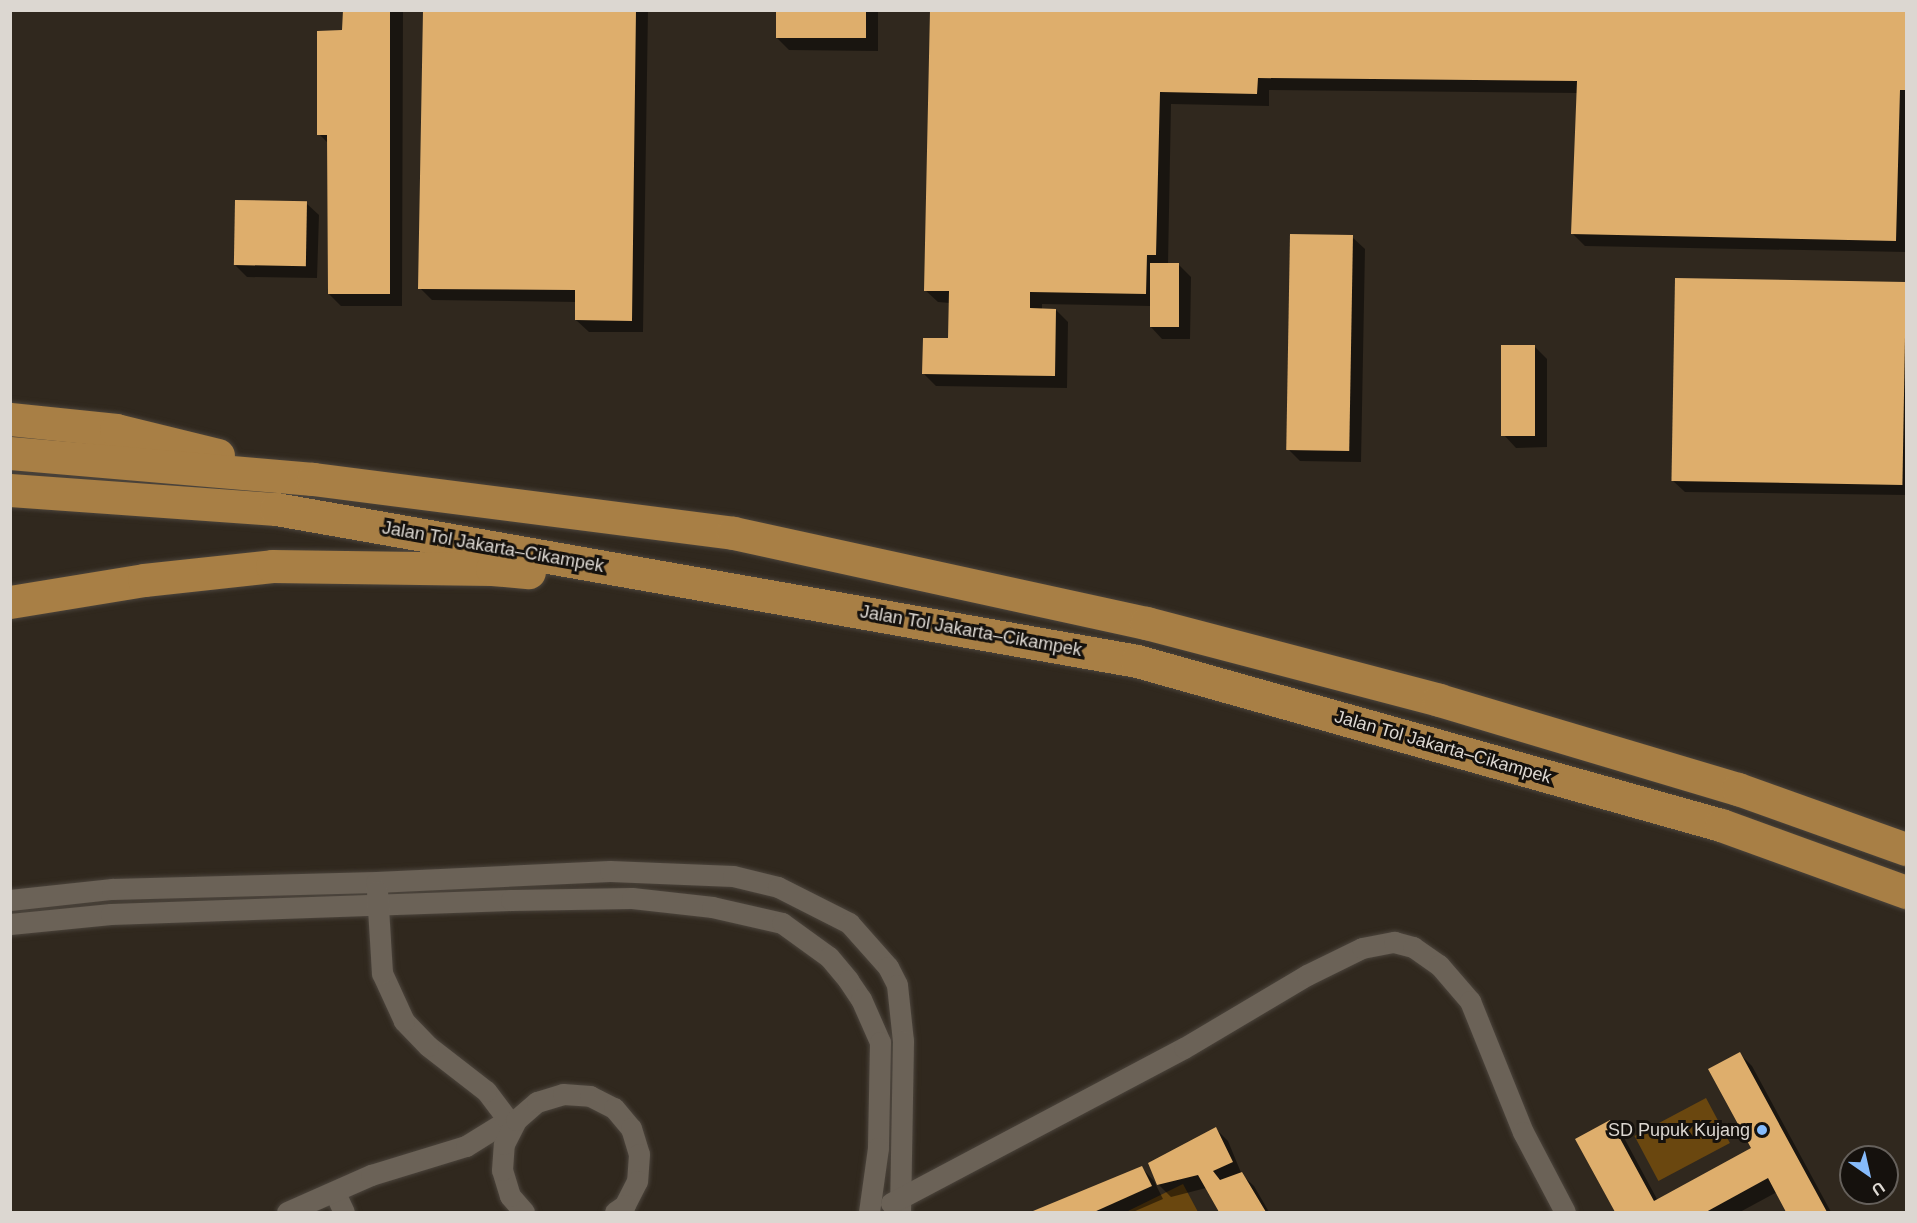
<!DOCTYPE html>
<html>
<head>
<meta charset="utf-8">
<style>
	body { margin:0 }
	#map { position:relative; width:1917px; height:1223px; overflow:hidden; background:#30281e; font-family:Helvetica,sans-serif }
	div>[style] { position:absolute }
	.green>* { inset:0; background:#6a470f; transform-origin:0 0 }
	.shadow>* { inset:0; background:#0007 }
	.building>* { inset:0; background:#deae6c; transform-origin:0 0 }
	.roads { filter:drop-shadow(0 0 2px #4b443c) drop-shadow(0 0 2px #4b443c) }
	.minor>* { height:21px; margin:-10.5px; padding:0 10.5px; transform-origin:10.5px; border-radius:10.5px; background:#6b6257 }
	.motorway>* { height:33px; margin:-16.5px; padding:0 16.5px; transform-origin:16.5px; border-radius:16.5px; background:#a87f45 }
	.dots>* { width:16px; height:16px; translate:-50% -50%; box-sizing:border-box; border:3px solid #15110d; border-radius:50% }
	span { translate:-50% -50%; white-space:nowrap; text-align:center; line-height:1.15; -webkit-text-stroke:6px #15110d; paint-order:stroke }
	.street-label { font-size:18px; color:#dcd7d1 }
	.poi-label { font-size:18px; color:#dcd7d1 }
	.right { translate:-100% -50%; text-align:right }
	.frame { position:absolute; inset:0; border:12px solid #dcd7d1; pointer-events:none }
	.north { position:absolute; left:1839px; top:1145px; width:60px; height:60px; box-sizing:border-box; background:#15110d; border:2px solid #65605b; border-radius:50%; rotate:146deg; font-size:16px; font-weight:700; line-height:24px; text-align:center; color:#dcd7d1 }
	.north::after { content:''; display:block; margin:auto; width:21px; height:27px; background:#86bbfb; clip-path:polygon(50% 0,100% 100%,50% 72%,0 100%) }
</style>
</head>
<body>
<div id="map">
	<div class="green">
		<i style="left:1706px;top:1098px;width:51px;height:81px;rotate:62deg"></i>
		<i style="clip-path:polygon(1183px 1184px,1198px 1212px,1126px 1212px)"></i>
	</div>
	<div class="shadow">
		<i style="clip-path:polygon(344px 10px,403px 10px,402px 306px,341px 306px,329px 294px,329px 144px,319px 134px,344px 32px)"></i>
		<i style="clip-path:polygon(424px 10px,648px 10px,643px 332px,589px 332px,576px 320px,577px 302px,432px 300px,420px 288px)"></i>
		<i style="clip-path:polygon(777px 10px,878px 10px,878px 51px,789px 50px,777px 38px)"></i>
		<i style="clip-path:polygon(932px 10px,1906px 10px,1906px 252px,1585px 246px,1572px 233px,1578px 93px,1269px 90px,1269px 106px,1171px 104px,1168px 265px,1179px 265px,1191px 277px,1190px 339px,1162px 339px,1150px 326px,1150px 306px,1042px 304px,1042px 310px,1056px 310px,1068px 322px,1067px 388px,936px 386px,924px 374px,949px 340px,950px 303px,938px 302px,925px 290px)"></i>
		<i style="clip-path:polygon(306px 203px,319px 215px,317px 278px,247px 277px,235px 265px)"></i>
		<i style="clip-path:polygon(1352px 237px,1365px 249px,1361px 462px,1300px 461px,1288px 449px)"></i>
		<i style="clip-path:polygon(1676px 279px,1906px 283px,1906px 495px,1685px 492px,1672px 480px)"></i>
		<i style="clip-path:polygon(1534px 346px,1547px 359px,1547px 447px,1516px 448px,1504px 435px)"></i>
		<i style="clip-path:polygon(1740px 1054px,1752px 1066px,1831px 1212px,1788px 1212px,1777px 1192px,1740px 1212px,1617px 1212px,1577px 1140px,1610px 1122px,1622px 1134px,1658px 1201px,1753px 1149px)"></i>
		<i style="clip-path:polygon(1216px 1129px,1228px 1141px,1242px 1175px,1254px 1186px,1269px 1212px,1220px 1212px,1206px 1188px,1171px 1197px,1158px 1184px)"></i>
		<i style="clip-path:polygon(1142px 1168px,1154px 1181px,1163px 1199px,1133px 1212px,1035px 1211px)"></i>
	</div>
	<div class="building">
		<i style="clip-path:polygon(343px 10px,390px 10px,390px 294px,328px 294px,327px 135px,317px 135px,317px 31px,342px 30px)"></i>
		<i style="clip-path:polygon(423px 10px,636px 10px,632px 321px,575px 320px,575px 290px,418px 289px)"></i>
		<i style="left:776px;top:10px;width:90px;height:28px"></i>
		<i style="clip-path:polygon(930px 10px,1906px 10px,1906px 90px,1900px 90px,1896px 241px,1571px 234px,1577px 81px,1258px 78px,1257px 94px,1160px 92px,1156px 255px,1147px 255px,1146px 294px,1030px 292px,1030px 308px,1056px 309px,1055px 376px,922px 374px,923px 338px,948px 338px,949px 291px,924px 291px)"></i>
		<i style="left:235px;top:200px;width:72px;height:65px;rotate:1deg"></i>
		<i style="left:1290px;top:234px;width:63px;height:216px;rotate:1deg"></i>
		<i style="left:1150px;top:263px;width:29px;height:64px"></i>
		<i style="left:1675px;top:278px;width:231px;height:203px;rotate:1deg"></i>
		<i style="left:1501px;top:345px;width:34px;height:91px"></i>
		<i style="clip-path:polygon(1740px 1052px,1827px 1212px,1786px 1212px,1768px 1178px,1706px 1212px,1615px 1212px,1575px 1139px,1610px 1120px,1654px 1201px,1751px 1148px,1708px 1069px)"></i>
		<i style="clip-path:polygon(1216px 1127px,1233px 1162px,1213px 1171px,1220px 1180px,1242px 1172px,1266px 1212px,1219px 1212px,1198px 1175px,1157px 1185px,1148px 1163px)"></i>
		<i style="clip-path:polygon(1142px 1166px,1152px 1186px,1094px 1212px,1033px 1211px)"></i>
	</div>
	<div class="roads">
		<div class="minor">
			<i style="left:10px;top:900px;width:103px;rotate:-6.2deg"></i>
			<i style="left:112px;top:889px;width:264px;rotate:-1.5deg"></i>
			<i style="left:376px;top:882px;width:234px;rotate:-2.7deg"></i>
			<i style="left:610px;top:871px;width:123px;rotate:2.3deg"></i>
			<i style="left:733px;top:876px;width:46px;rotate:13.7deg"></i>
			<i style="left:778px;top:887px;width:80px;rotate:26.9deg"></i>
			<i style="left:849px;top:923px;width:59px;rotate:48.4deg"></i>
			<i style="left:888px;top:967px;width:20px;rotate:63deg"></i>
			<i style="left:897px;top:985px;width:56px;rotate:83.9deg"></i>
			<i style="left:903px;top:1041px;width:171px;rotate:91deg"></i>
			<i style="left:10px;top:924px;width:101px;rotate:-5.7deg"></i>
			<i style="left:111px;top:914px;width:400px;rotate:-2deg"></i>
			<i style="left:511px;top:900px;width:121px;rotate:-0.9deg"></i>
			<i style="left:632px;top:898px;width:81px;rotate:6.4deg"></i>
			<i style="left:712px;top:907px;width:72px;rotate:12.9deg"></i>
			<i style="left:782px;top:923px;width:58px;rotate:35.9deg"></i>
			<i style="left:829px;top:957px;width:30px;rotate:50deg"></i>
			<i style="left:848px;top:980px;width:23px;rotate:56deg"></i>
			<i style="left:861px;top:999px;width:47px;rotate:66.2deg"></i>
			<i style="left:880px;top:1042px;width:106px;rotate:91.1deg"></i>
			<i style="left:878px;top:1148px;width:65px;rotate:98deg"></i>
			<i style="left:335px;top:1193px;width:21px;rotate:65deg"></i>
			<i style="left:891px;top:1203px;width:331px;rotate:-27.9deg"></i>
			<i style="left:1184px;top:1048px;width:143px;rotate:-30.7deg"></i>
			<i style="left:1307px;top:975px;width:61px;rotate:-26.1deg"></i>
			<i style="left:1362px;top:948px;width:33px;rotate:-11deg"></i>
			<i style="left:1394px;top:942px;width:20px;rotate:15deg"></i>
			<i style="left:1413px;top:947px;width:32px;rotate:35deg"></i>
			<i style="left:1439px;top:965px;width:48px;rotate:49.3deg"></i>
			<i style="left:1470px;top:1001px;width:141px;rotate:68deg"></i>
			<i style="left:1523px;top:1132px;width:90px;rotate:62.3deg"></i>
			<i style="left:287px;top:1212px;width:92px;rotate:-23.8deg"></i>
			<i style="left:371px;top:1175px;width:99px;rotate:-17deg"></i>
			<i style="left:466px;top:1146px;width:49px;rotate:-31.8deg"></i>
			<i style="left:508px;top:1120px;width:36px;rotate:-127deg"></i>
			<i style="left:486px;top:1091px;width:73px;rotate:-142.2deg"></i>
			<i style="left:428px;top:1046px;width:35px;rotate:-134deg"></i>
			<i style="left:404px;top:1021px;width:53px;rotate:-114.6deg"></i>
			<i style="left:382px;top:973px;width:82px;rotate:-93.5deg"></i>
			<i style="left:524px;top:1212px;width:21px;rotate:-131deg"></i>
			<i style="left:510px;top:1196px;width:27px;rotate:-107deg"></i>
			<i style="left:502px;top:1170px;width:26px;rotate:-86deg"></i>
			<i style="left:504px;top:1144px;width:27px;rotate:-63deg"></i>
			<i style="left:516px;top:1120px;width:28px;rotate:-41deg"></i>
			<i style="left:537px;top:1102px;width:27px;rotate:-17deg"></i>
			<i style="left:563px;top:1094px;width:27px;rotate:4deg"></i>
			<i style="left:590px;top:1096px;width:27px;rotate:27deg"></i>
			<i style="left:614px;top:1108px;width:26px;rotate:50deg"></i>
			<i style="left:631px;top:1128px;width:27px;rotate:73deg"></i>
			<i style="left:639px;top:1154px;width:27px;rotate:94deg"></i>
			<i style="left:637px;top:1181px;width:27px;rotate:117deg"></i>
			<i style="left:625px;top:1205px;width:12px;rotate:145deg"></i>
		</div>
		<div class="motorway">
			<i style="left:10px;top:419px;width:107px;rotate:5.9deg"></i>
			<i style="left:116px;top:430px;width:105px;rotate:13.8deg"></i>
			<i style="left:10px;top:453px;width:304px;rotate:4.9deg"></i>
			<i style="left:313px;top:479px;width:423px;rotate:7.3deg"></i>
			<i style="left:733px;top:533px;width:423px;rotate:12.3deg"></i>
			<i style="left:1146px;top:623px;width:303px;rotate:14.7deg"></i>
			<i style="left:1439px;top:700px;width:312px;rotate:16.6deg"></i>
			<i style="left:1738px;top:789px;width:178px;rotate:19.7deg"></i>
			<i style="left:10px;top:490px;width:267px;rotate:4.1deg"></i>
			<i style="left:276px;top:509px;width:874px;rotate:10.01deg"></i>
			<i style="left:1137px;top:661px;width:607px;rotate:15.69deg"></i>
			<i style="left:1721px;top:825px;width:197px;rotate:19.9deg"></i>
			<i style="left:10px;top:602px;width:136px;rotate:-9.3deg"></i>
			<i style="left:144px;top:580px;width:129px;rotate:-6.2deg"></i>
			<i style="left:272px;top:566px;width:220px;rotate:0.8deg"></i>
			<i style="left:492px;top:569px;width:37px;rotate:5deg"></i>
		</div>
	</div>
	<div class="dots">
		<i style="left:1762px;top:1130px;background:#86bbfb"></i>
	</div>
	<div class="street-label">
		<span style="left:493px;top:547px;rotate:10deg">Jalan Tol Jakarta–Cikampek</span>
		<span style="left:971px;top:631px;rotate:10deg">Jalan Tol Jakarta–Cikampek</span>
		<span style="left:1443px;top:747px;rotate:16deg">Jalan Tol Jakarta–Cikampek</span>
	</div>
	<div class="poi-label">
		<span class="right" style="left:1750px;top:1130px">SD Pupuk Kujang</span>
	</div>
	<div class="frame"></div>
	<div class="north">U</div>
</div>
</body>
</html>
